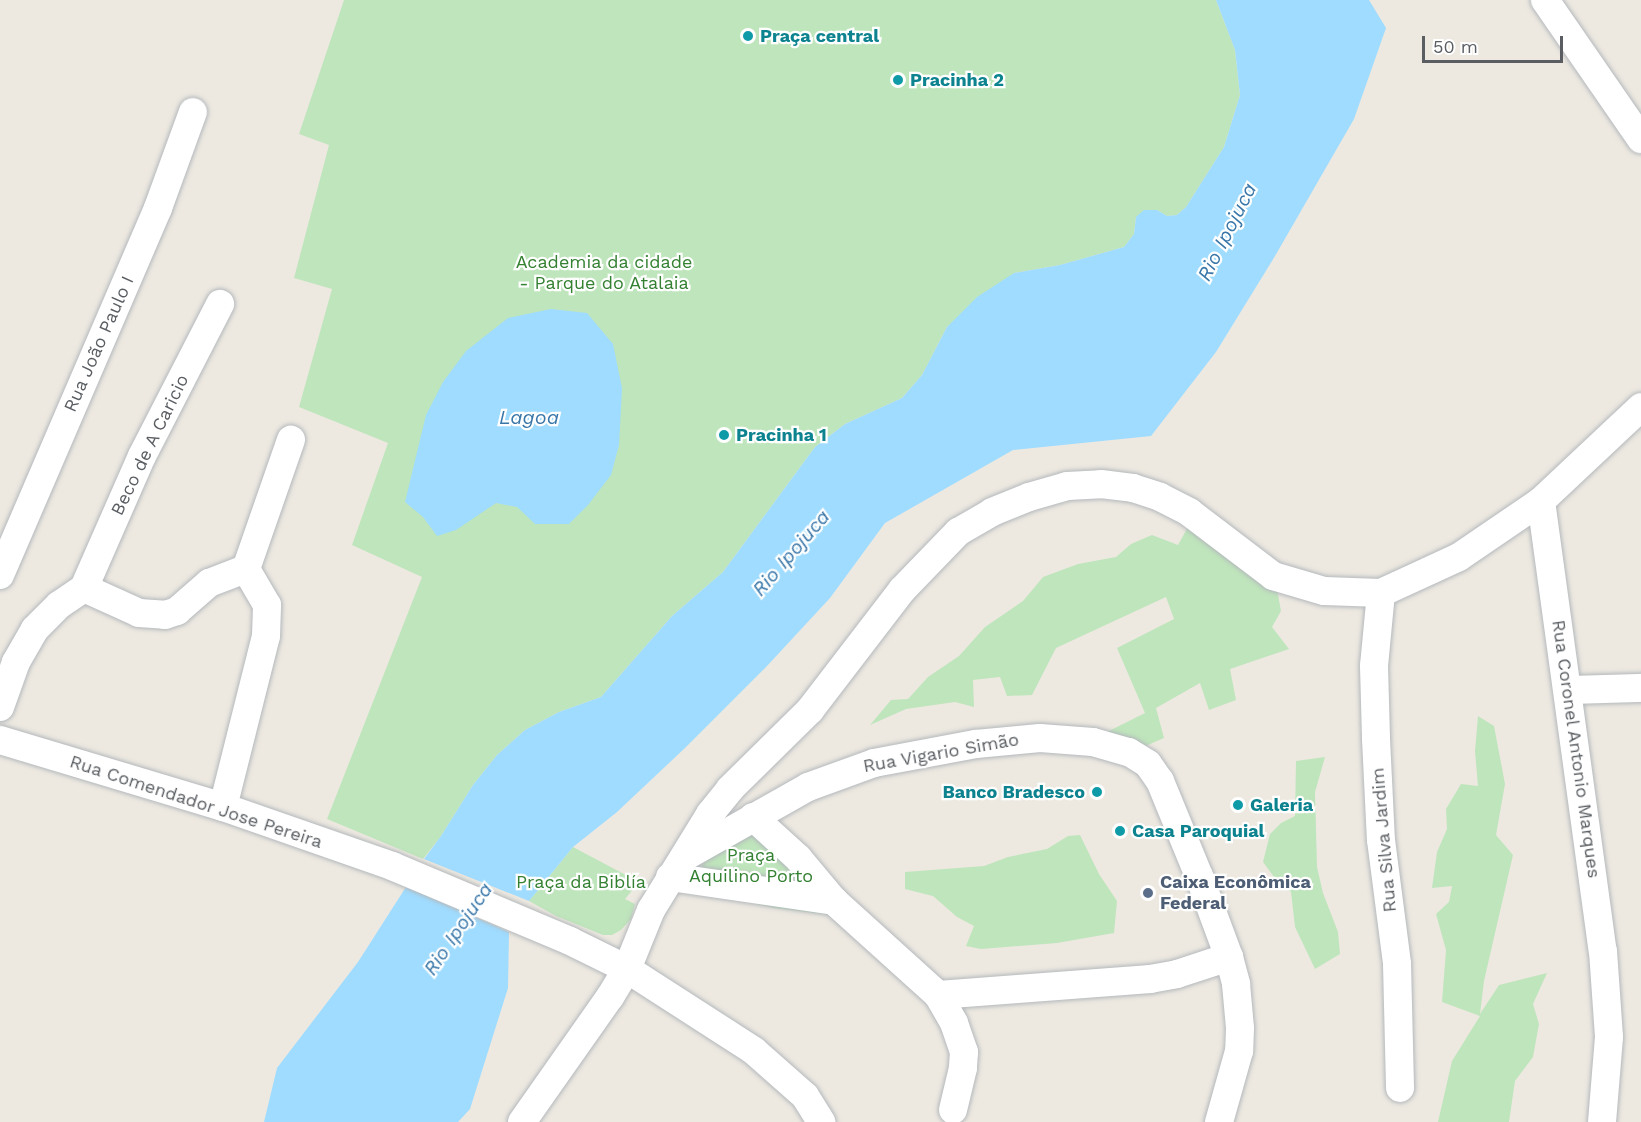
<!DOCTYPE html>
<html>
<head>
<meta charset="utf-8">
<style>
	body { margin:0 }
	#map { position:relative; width:1641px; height:1122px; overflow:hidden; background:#ede9e1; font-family:"Work Sans",sans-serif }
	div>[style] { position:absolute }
	.green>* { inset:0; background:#bfe5bc }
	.water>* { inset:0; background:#9fdcff }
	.roads { filter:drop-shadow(0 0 2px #b4b8bc) drop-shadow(0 0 2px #b4b8bc) }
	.minor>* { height:28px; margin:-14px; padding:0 14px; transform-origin:14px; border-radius:14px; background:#fff }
	.dots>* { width:16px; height:16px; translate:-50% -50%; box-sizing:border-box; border:3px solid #fff; border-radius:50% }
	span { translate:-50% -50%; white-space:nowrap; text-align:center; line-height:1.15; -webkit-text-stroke:4.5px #fff; paint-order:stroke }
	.culture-label { font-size:18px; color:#0d838f; font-weight:700 }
	.left { translate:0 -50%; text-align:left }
	.right { translate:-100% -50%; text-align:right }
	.park-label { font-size:18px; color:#348132 }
	.street-label { font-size:18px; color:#5a5e62 }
	.service-label { font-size:18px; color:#4e5e75; font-weight:700 }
	.water-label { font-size:20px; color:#3977a9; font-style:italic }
	.scale { position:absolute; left:1422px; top:36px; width:141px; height:27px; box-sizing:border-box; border:3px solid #5a5e62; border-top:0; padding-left:8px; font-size:18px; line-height:21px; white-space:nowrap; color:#5a5e62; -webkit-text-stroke:4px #fff; paint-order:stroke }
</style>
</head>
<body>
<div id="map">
	<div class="green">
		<i style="clip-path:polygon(344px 0,1216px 0,1235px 50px,1240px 95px,1224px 147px,1186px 207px,1177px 215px,1167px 216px,1157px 210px,1136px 217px,1134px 234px,1124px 247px,1060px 265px,1014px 273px,947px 327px,922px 375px,902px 398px,845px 424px,815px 447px,723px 572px,672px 616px,601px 697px,559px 712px,525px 730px,497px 755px,473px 785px,441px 836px,423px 859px,327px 819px,422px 577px,352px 545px,388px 443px,299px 407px,332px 289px,294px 278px,329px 145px,299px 134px)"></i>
		<i style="clip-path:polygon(1189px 525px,1277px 589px,1281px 611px,1272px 627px,1289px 649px,1230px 669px,1236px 700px,1209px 710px,1200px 683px,1156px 708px,1164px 738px,1122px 756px,1089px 741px,1145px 713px,1117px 648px,1174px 619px,1166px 597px,1056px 648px,1032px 695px,1007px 696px,1000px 677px,973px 680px,974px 707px,955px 702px,906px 709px,870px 725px,891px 700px,908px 699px,928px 677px,959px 656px,985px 627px,1023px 601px,1043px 577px,1078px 564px,1116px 557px,1131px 544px,1152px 535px,1178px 545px)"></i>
		<i style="clip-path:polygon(1478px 716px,1494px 726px,1505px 784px,1496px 835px,1513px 855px,1484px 981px,1480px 1014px,1499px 985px,1547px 973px,1533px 1004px,1539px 1024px,1533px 1057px,1515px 1081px,1509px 1122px,1438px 1122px,1452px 1061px,1480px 1016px,1442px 1002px,1446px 950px,1436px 914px,1449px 902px,1452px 886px,1432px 888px,1437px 852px,1447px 829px,1446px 809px,1461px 784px,1478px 786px,1475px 751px)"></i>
		<i style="clip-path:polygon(1325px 757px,1315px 792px,1317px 867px,1323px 893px,1338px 932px,1340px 954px,1315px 969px,1295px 927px,1291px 892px,1274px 877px,1263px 862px,1270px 834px,1281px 823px,1295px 816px,1296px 761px)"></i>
		<i style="clip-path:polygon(755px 821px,858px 918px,773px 908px,711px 893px,694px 885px,708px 852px)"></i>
		<i style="clip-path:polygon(1080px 835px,1099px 874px,1117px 901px,1114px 933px,1057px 943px,981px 949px,966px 946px,974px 926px,957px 917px,933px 896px,905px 889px,905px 872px,984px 866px,1008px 857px,1047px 849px,1068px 836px)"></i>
		<i style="clip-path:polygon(573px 847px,639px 882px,625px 899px,635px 904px,631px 919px,621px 930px,612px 935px,603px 935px,556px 916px,529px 901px)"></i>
	</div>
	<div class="water">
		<i style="clip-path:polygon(1216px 0,1369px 0,1386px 28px,1354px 119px,1275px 256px,1216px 352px,1151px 436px,1013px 450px,885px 523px,830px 598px,767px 666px,686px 747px,617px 812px,573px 847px,529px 901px,424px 859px,441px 836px,473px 785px,497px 755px,525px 730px,559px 712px,601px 697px,672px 616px,723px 572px,815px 447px,845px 424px,902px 398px,922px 375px,947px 327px,977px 297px,1014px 273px,1060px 265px,1124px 247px,1134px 234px,1136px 217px,1144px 210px,1157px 210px,1167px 216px,1177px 215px,1186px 207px,1224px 147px,1240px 95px,1235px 50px)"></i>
		<i style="clip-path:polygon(551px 309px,587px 313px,613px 344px,622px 388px,619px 445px,611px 475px,588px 505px,569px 524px,535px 524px,517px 507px,496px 503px,456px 530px,437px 536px,423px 517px,405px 502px,426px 415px,443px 382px,466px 351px,508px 318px)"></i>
		<i style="clip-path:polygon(406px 887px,509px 932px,508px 988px,470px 1109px,458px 1122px,264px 1122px,277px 1068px,358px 962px)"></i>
	</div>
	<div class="roads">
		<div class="minor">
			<i style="left:1545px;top:0;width:169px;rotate:55.4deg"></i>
			<i style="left:1541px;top:501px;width:454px;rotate:82.2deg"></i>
			<i style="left:1603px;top:951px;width:86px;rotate:86deg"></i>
			<i style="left:1609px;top:1037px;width:85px;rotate:94.7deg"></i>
			<i style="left:0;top:575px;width:400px;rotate:-66.7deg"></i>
			<i style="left:158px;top:208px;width:102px;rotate:-70deg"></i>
			<i style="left:84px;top:588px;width:144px;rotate:-66.3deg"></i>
			<i style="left:142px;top:456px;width:171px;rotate:-62.8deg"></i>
			<i style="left:84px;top:588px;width:60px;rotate:24.4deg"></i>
			<i style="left:139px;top:613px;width:26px;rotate:4deg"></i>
			<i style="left:165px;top:615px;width:13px;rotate:-18deg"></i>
			<i style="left:177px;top:611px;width:43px;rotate:-41.2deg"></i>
			<i style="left:209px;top:583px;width:40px;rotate:-21deg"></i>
			<i style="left:1381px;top:593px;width:73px;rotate:95.5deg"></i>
			<i style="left:1374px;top:666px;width:73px;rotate:88.4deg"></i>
			<i style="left:1376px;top:739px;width:101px;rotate:87.2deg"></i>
			<i style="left:1381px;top:840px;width:125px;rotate:82.6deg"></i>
			<i style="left:1397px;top:964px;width:124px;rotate:88.6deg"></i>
			<i style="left:1568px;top:690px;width:73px;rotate:-1.6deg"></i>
			<i style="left:0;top:707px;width:48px;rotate:-70.4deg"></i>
			<i style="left:16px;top:662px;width:38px;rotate:-60deg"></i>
			<i style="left:35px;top:629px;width:34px;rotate:-45deg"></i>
			<i style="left:59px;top:605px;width:30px;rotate:-34deg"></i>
			<i style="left:0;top:740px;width:233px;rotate:16.7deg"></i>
			<i style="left:223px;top:807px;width:179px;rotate:19.2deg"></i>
			<i style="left:392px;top:866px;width:193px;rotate:22.8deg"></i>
			<i style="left:570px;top:941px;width:64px;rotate:26.2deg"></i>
			<i style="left:627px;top:969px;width:151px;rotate:32.8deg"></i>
			<i style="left:754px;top:1051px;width:68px;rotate:41.4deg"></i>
			<i style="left:805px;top:1096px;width:31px;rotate:58deg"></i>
			<i style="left:223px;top:807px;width:176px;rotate:-75.9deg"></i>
			<i style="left:266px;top:636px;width:31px;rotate:-88deg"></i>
			<i style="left:267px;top:605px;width:42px;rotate:-120.3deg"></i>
			<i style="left:246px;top:569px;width:137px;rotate:-70.8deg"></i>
			<i style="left:753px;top:817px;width:61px;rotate:42.3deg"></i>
			<i style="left:798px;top:858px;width:56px;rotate:50.1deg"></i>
			<i style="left:686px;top:856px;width:140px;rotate:-29.5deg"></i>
			<i style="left:808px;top:787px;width:70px;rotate:-20deg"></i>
			<i style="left:874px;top:763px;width:104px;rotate:-10.6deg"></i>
			<i style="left:976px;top:744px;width:64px;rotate:-5.4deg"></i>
			<i style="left:1040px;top:738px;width:53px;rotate:4.3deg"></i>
			<i style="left:1093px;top:742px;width:37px;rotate:16deg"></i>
			<i style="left:1129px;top:752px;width:22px;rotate:32deg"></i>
			<i style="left:1148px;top:764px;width:21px;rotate:55deg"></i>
			<i style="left:1160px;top:781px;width:103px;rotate:67.7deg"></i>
			<i style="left:1199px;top:876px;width:86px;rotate:69.7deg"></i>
			<i style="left:1229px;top:957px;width:28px;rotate:75deg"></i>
			<i style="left:1236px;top:984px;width:44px;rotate:84.8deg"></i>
			<i style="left:1240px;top:1028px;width:23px;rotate:92deg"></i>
			<i style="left:1239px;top:1051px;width:74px;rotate:105.7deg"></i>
			<i style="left:670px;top:877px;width:166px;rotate:8.3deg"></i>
			<i style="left:834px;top:901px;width:140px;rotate:42.1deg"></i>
			<i style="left:938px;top:995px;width:32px;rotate:60deg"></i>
			<i style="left:954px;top:1023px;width:31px;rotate:71deg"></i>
			<i style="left:964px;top:1052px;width:16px;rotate:94deg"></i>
			<i style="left:963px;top:1068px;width:43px;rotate:103.4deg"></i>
			<i style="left:938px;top:995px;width:213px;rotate:-4.3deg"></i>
			<i style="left:1150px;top:979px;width:27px;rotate:-10deg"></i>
			<i style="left:1177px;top:974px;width:55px;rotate:-18.1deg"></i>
			<i style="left:522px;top:1122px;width:153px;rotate:-54.9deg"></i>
			<i style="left:610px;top:997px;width:33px;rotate:-59deg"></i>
			<i style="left:627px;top:969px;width:64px;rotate:-67.9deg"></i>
			<i style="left:651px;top:910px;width:113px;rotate:-58.4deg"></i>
			<i style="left:710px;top:814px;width:32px;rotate:-51deg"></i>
			<i style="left:730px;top:789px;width:112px;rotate:-44.6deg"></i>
			<i style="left:810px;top:710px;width:151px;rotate:-52.5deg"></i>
			<i style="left:902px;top:590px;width:81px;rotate:-46deg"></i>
			<i style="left:958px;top:532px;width:39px;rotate:-30deg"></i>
			<i style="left:992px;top:512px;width:40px;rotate:-22deg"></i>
			<i style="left:1029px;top:497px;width:40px;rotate:-16deg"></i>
			<i style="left:1067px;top:486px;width:34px;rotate:-3deg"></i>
			<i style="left:1101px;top:484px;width:32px;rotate:7deg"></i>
			<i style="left:1133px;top:488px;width:28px;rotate:18deg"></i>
			<i style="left:1160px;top:497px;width:33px;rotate:27deg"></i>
			<i style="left:1189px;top:512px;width:106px;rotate:37.3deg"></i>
			<i style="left:1273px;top:576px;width:53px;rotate:16.4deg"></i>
			<i style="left:1324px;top:591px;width:57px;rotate:2deg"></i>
			<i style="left:1381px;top:593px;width:86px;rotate:-24.8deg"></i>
			<i style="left:1459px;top:557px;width:99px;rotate:-34.3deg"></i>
			<i style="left:1541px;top:501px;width:137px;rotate:-43.2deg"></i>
		</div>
	</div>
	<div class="dots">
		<i style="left:748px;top:36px;background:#0f9aa8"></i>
		<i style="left:898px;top:80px;background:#0f9aa8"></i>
		<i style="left:724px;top:435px;background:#0f9aa8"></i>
		<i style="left:1097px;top:792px;background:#0f9aa8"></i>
		<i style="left:1238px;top:805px;background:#0f9aa8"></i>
		<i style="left:1120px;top:831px;background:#0f9aa8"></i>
		<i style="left:1148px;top:893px;background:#5c6f8a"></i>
	</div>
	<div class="culture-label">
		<span class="left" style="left:760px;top:36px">Praça central</span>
		<span class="left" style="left:910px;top:80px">Pracinha 2</span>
		<span class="left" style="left:736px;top:435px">Pracinha 1</span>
		<span class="right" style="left:1085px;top:792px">Banco Bradesco</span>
		<span class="left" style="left:1250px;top:805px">Galeria</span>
		<span class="left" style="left:1132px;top:831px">Casa Paroquial</span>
	</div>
	<div class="park-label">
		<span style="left:604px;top:273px">Academia da cidade<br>- Parque do Atalaia</span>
		<span style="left:751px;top:866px">Praça<br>Aquilino Porto</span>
		<span style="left:581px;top:882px">Praça da Biblía</span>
	</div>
	<div class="street-label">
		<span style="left:99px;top:344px;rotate:-66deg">Rua João Paulo I</span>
		<span style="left:150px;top:445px;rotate:-64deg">Beco de A Caricio</span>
		<span style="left:1576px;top:749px;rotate:82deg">Rua Coronel Antonio Marques</span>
		<span style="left:941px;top:753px;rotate:-10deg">Rua Vigario Simão</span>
		<span style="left:196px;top:802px;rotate:18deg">Rua Comendador Jose Pereira</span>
		<span style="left:1384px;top:840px;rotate:-95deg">Rua Silva Jardim</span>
	</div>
	<div class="service-label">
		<span class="left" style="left:1160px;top:893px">Caixa Econômica<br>Federal</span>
	</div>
	<div class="water-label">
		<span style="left:1227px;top:232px;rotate:-63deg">Rio Ipojuca</span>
		<span style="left:529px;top:417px">Lagoa</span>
		<span style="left:791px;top:553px;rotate:-49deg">Rio Ipojuca</span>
		<span style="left:458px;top:929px;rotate:-56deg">Rio Ipojuca</span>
	</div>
	<div class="scale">50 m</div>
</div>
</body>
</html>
